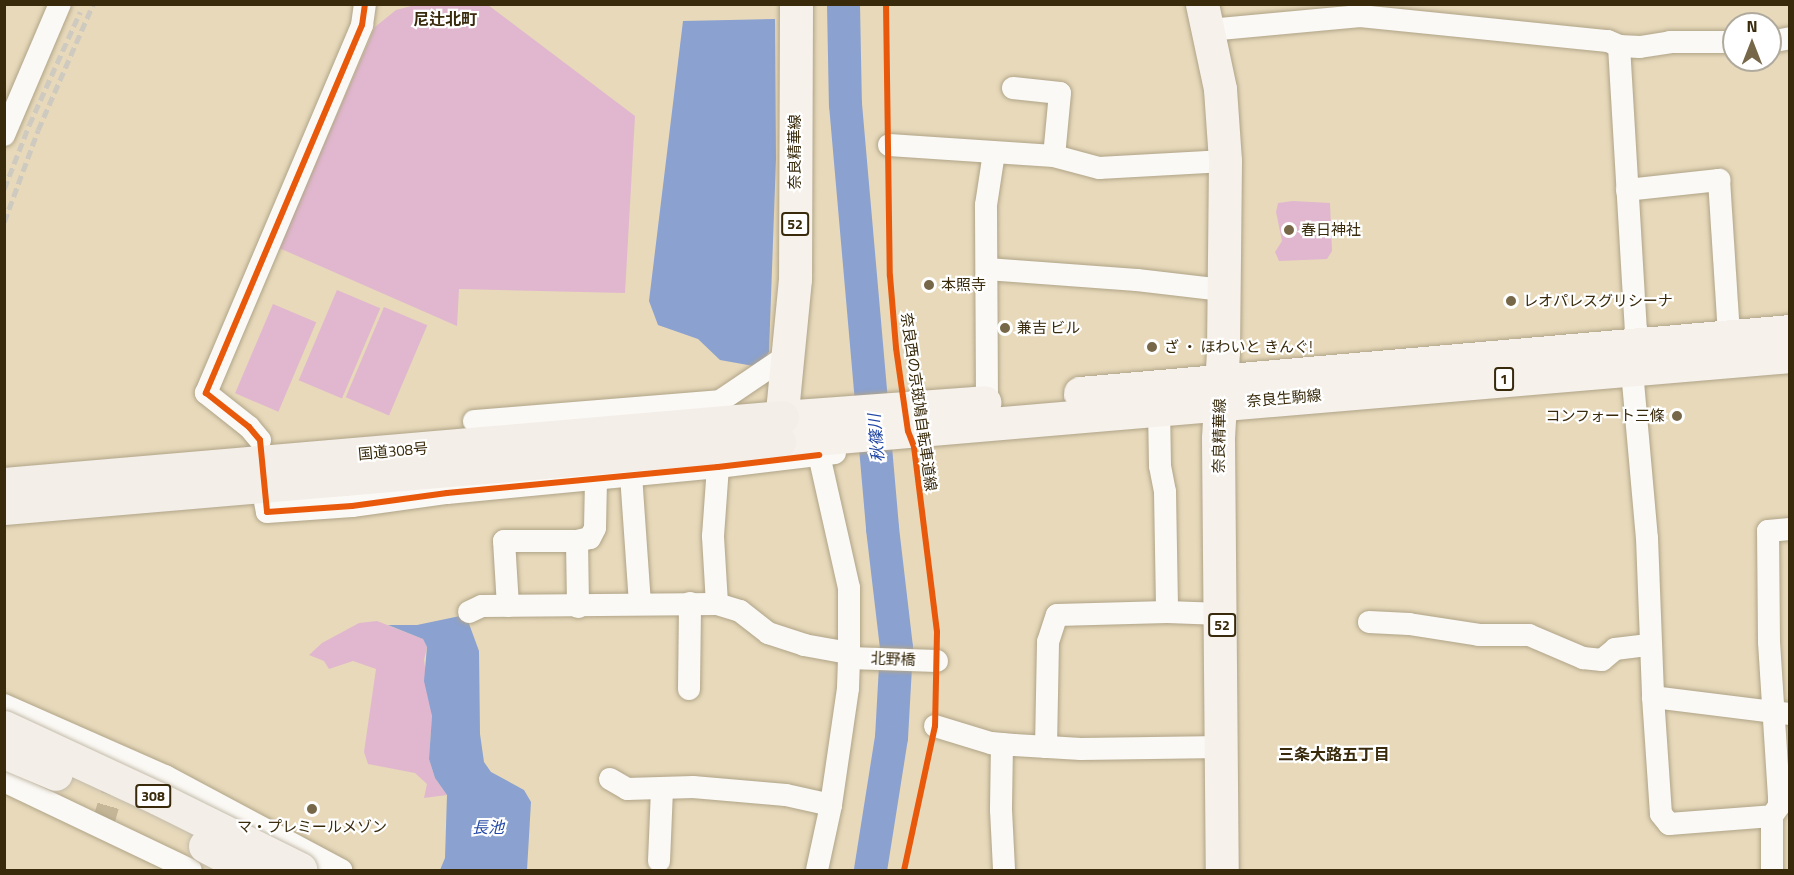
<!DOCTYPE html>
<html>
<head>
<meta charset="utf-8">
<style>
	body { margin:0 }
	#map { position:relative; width:1794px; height:875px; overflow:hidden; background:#e7d9ba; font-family:"Titillium Web","Noto Sans JP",sans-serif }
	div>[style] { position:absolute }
	.green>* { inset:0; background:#e1b7cf; transform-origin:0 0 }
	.water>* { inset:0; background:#8ba1cf }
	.river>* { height:33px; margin:-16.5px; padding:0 16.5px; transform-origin:16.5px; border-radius:16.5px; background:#8ba1cf }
	.minor-tunnel>* { height:22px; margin-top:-11px; transform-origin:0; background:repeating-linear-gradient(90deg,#c4b697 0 22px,transparent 0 33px) }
	.roads { filter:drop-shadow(0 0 2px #b0a488) drop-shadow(0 0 2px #b0a488) }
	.minor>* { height:22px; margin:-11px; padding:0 11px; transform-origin:11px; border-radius:11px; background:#fbf9f5 }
	.primary>* { height:33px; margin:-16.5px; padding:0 16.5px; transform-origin:16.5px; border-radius:16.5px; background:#f6f1eb }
	.trunk>* { height:33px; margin:-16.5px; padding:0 16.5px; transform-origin:16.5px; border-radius:16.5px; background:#f4eee8 }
	.rail>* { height:4.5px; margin-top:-2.25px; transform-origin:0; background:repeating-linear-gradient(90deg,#cfcac0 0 9px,transparent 0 13.5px) }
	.bridges { filter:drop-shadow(0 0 2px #c3bba9) drop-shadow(0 0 2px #c3bba9) }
	.trunk-bridge>* { height:33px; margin:-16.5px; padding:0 16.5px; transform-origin:16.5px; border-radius:16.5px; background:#f4eee8 }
	.cycleway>* { height:6px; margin:-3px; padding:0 3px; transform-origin:3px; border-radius:3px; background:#e8590c }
	.dots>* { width:16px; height:16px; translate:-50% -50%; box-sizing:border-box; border:3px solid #fff; border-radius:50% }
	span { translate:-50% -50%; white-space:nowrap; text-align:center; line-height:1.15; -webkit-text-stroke:4.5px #fff; paint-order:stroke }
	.shield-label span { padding:2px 4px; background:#fff; border:2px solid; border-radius:4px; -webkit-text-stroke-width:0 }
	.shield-label { font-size:14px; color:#382a0b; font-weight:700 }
	.street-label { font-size:15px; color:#382a0b }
	.poi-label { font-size:15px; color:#382a0b }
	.left { translate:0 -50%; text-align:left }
	.right { translate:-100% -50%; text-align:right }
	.neighbourhood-label { font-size:16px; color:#382a0b; font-weight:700 }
	.water-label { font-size:16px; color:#2348a5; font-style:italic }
	.frame { position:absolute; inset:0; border:6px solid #382a0b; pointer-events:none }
	.north { position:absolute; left:1722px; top:12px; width:60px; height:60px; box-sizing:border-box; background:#fff; border:2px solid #afaa9d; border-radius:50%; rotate:0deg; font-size:16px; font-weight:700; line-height:24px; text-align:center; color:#382a0b }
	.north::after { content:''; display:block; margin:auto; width:21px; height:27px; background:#756748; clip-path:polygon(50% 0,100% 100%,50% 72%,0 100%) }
</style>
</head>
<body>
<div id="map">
	<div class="green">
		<i style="clip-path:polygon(415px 5px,488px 5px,635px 116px,625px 293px,459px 289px,457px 326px,279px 248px,375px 27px,396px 10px)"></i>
		<i style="clip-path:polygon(1293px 201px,1330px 203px,1332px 251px,1327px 259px,1279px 261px,1275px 252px,1282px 241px,1276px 212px,1278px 203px)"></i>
		<i style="left:337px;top:290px;width:47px;height:98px;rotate:23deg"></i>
		<i style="left:273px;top:304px;width:47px;height:97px;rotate:23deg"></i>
		<i style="left:384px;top:307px;width:47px;height:98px;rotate:23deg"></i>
		<i style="clip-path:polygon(377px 621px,423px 639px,427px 647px,424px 660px,432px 716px,429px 759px,435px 778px,447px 795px,424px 798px,427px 784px,415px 773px,368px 764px,364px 752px,376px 669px,353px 661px,329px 669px,324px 661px,309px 655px,322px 643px,359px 623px)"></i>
	</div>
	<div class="water">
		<i style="clip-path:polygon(775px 19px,776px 159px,769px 352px,759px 367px,720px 360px,698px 339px,658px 325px,649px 301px,683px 21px)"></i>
		<i style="clip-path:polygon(460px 616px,468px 621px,479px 651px,480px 734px,484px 762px,491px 772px,524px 790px,531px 802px,527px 870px,440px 870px,445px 858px,447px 795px,435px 778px,429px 759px,432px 716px,424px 681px,427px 647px,423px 639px,388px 625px,417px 625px)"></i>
	</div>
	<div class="river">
		<i style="left:843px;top:4px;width:100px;rotate:88.9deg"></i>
		<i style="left:845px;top:104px;width:426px;rotate:85deg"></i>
		<i style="left:882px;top:528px;width:121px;rotate:83.3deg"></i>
		<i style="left:896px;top:648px;width:89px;rotate:93.2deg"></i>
		<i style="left:891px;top:737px;width:135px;rotate:99deg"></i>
	</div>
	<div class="minor-tunnel">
		<i style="left:102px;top:827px;width:65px;rotate:-73.8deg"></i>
	</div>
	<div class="roads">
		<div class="minor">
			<i style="left:1209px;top:30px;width:152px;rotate:-5.3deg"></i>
			<i style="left:1360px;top:16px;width:249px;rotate:5.8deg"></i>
			<i style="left:1608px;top:41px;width:12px;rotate:24deg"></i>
			<i style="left:1619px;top:46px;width:21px;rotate:3deg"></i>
			<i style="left:1640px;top:47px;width:30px;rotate:-9deg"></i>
			<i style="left:1670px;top:42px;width:64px"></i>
			<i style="left:1770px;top:42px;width:20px;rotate:-11deg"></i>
			<i style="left:1619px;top:46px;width:284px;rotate:86.6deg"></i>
			<i style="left:1636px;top:329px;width:53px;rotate:93.2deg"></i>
			<i style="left:1633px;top:382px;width:157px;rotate:84.9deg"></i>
			<i style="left:1647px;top:538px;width:159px;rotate:87.8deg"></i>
			<i style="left:1653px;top:697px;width:138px;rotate:7.1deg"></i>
			<i style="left:1013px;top:88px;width:47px;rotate:6.1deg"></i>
			<i style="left:1060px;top:93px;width:63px;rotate:95.4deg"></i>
			<i style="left:4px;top:135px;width:142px;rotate:-66.9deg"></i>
			<i style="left:889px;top:145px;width:165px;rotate:3.8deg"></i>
			<i style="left:1054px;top:156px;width:47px;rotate:14.9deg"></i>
			<i style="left:1099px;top:168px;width:126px;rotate:-3.2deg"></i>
			<i style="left:1627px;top:190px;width:93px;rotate:-6.2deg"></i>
			<i style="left:1719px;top:180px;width:156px;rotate:86.3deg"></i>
			<i style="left:987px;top:269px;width:150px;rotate:4.2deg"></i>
			<i style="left:1137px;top:280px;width:86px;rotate:6.7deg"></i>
			<i style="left:987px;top:401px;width:196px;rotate:-90.3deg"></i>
			<i style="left:986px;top:205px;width:53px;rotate:-81.3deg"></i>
			<i style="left:1159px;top:408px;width:58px;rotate:89deg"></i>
			<i style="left:1160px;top:466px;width:26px;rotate:79deg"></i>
			<i style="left:1165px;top:492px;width:120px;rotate:89deg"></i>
			<i style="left:474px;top:421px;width:247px;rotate:-4.6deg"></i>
			<i style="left:720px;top:401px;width:82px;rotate:-34.1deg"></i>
			<i style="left:260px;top:440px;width:17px;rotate:-130deg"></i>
			<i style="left:249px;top:427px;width:55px;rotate:-141.7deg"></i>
			<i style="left:206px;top:393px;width:400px;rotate:-67deg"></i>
			<i style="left:362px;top:25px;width:21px;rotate:-82deg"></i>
			<i style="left:631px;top:475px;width:129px;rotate:86deg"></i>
			<i style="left:265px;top:502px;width:10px;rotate:79deg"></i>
			<i style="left:267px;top:512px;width:85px;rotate:-4deg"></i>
			<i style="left:352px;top:506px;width:96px;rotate:-7.8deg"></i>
			<i style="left:447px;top:493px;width:272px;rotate:-5.5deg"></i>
			<i style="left:718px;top:467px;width:102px;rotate:-6.8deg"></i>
			<i style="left:577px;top:541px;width:13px;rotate:-13deg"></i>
			<i style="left:590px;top:538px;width:11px;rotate:-63deg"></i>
			<i style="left:595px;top:528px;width:49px;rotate:-88.8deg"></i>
			<i style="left:717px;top:604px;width:68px;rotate:-93.4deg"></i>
			<i style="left:713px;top:536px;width:69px;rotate:-85.9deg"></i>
			<i style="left:508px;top:606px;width:65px;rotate:-93.5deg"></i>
			<i style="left:504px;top:541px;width:73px"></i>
			<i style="left:577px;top:541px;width:66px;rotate:89.1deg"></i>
			<i style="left:469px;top:612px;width:14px;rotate:-25deg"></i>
			<i style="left:482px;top:606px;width:235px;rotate:-0.5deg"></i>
			<i style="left:717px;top:604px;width:24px;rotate:17deg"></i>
			<i style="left:740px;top:611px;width:36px;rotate:38deg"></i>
			<i style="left:768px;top:633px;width:38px;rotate:18deg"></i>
			<i style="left:804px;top:645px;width:46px;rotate:10.1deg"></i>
			<i style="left:1369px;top:622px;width:40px;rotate:2.9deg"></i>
			<i style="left:1409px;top:624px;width:71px;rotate:8.9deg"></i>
			<i style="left:1479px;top:635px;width:50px"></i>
			<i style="left:1529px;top:635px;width:59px;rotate:23.1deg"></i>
			<i style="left:1583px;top:658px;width:19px;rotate:6deg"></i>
			<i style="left:1602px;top:660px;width:17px;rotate:-40deg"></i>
			<i style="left:1615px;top:649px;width:34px;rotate:-7deg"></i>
			<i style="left:849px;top:658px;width:88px;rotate:2deg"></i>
			<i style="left:689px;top:689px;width:86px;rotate:-89.3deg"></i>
			<i style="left:1653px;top:697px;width:117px;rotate:86.1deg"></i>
			<i style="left:1661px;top:814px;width:13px;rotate:51deg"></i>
			<i style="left:1669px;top:824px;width:103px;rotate:-4.4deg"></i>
			<i style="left:4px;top:705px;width:176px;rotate:23.8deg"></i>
			<i style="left:165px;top:776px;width:200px;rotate:28.1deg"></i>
			<i style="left:935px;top:726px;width:59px;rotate:16.9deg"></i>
			<i style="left:991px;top:743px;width:23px;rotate:5deg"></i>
			<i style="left:1014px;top:745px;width:67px;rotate:3.4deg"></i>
			<i style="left:1081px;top:749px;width:141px;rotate:-0.8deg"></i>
			<i style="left:1002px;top:744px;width:66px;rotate:90.9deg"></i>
			<i style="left:1001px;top:810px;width:60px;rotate:87.1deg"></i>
			<i style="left:1046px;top:747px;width:105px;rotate:-88.9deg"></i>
			<i style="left:1048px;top:642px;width:28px;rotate:-72deg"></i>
			<i style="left:1057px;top:615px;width:110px;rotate:-1.6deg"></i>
			<i style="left:1167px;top:612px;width:55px;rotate:2.1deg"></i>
			<i style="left:610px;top:779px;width:20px;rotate:30deg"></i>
			<i style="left:627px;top:789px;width:66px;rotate:-1.7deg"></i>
			<i style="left:693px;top:787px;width:93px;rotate:4.9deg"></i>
			<i style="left:786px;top:795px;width:46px;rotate:12.5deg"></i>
			<i style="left:4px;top:781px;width:207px;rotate:25.5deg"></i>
			<i style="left:659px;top:861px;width:72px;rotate:-87.6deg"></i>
			<i style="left:817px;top:870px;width:66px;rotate:-77.8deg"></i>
			<i style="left:831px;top:805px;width:118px;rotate:-81.7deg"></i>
			<i style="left:848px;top:688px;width:35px;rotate:-88deg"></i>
			<i style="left:849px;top:653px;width:65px;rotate:-90deg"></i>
			<i style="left:849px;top:588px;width:136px;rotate:-102.7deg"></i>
			<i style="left:819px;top:455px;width:16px;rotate:-7deg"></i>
			<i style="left:1772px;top:870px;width:54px;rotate:-90deg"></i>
			<i style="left:1772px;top:816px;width:12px;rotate:-55deg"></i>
			<i style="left:1779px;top:806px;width:9px;rotate:-90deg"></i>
			<i style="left:1779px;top:797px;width:155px;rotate:-93.7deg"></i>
			<i style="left:1769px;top:642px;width:111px;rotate:-90.5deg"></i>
			<i style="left:1768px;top:531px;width:22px;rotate:-5deg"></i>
		</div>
		<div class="primary">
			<i style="left:796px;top:4px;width:275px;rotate:90.2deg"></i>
			<i style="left:795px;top:279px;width:164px;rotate:95.6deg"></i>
			<i style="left:779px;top:442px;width:1015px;rotate:-4.86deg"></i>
			<i style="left:1202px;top:4px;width:87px;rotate:78deg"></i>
			<i style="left:1220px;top:89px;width:72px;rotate:86deg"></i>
			<i style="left:1225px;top:161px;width:190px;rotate:90.6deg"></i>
			<i style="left:1223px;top:351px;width:88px;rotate:93.3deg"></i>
			<i style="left:1218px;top:439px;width:431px;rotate:89.5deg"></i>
			<i style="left:1080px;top:393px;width:713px;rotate:-4.99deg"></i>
			<i style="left:782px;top:417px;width:203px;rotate:-4.2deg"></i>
		</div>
		<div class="trunk">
			<i style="left:4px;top:484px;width:781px;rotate:-4.92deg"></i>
			<i style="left:4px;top:508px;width:778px;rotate:-4.87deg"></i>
		</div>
	</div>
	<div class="rail">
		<i style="left:4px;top:189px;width:69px;rotate:-68.7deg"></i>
		<i style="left:29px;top:125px;width:124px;rotate:-65.7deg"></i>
		<i style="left:4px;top:222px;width:98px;rotate:-69.7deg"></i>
		<i style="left:38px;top:130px;width:137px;rotate:-66.4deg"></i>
	</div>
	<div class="bridges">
		<div class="trunk-bridge">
			<i style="left:4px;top:727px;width:169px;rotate:24.9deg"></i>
			<i style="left:157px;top:798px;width:160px;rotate:26.4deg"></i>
			<i style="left:4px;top:752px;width:56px;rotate:22.9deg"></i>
			<i style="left:205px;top:846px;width:52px;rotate:27.6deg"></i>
		</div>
	</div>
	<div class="cycleway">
		<i style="left:365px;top:4px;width:21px;rotate:98deg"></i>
		<i style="left:362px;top:25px;width:400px;rotate:113deg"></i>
		<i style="left:206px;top:393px;width:55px;rotate:38.3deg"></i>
		<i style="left:249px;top:427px;width:17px;rotate:50deg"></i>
		<i style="left:260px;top:440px;width:72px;rotate:84.4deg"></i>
		<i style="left:267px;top:512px;width:85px;rotate:-4deg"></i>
		<i style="left:352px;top:506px;width:96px;rotate:-7.8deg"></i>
		<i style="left:447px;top:493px;width:272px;rotate:-5.5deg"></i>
		<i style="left:718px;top:467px;width:102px;rotate:-6.8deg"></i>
		<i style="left:886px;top:4px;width:272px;rotate:89.2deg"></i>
		<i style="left:890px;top:276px;width:72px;rotate:85.2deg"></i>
		<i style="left:896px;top:348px;width:84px;rotate:81.8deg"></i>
		<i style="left:908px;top:431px;width:17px;rotate:69deg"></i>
		<i style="left:914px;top:447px;width:186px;rotate:82.9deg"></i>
		<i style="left:937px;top:632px;width:94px;rotate:91.2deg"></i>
		<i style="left:935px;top:726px;width:147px;rotate:102.1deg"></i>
	</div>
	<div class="dots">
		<i style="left:1289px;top:230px;background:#756748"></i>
		<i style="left:929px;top:285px;background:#756748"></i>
		<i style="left:1511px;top:301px;background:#756748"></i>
		<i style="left:1005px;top:328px;background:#756748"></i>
		<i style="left:1152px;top:347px;background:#756748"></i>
		<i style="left:1677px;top:416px;background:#756748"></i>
		<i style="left:312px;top:809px;background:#756748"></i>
	</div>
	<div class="shield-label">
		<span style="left:795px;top:224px">52</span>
		<span style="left:1504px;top:379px">1</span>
		<span style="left:1222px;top:625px">52</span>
		<span style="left:153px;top:796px">308</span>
	</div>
	<div class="street-label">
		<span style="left:795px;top:152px;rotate:-90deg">奈良精華線</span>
		<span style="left:1284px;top:398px;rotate:-5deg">奈良生駒線</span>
		<span style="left:919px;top:402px;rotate:82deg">奈良西の京斑鳩自転車道線</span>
		<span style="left:1219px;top:436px;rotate:-89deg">奈良精華線</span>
		<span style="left:393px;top:451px;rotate:-5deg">国道308号</span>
		<span style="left:893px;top:659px;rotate:2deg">北野橋</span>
	</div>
	<div class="poi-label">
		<span class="left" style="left:1301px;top:230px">春日神社</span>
		<span class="left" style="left:941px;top:285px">本照寺</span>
		<span class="left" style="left:1523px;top:301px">レオパレスグリシーナ</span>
		<span class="left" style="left:1017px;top:328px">兼吉 ビル</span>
		<span class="left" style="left:1164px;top:347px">ざ ・ ほわいと きんぐ!</span>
		<span class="right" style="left:1665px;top:416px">コンフォート三條</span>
		<span style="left:312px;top:827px">マ・プレミールメゾン</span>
	</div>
	<div class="neighbourhood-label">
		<span style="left:445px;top:19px">尼辻北町</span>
		<span style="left:1334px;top:754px">三条大路五丁目</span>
	</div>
	<div class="water-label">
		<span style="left:876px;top:438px;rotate:-95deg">秋篠川</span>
		<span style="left:488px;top:827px">長池</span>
	</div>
	<div class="frame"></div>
	<div class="north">N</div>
</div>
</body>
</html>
